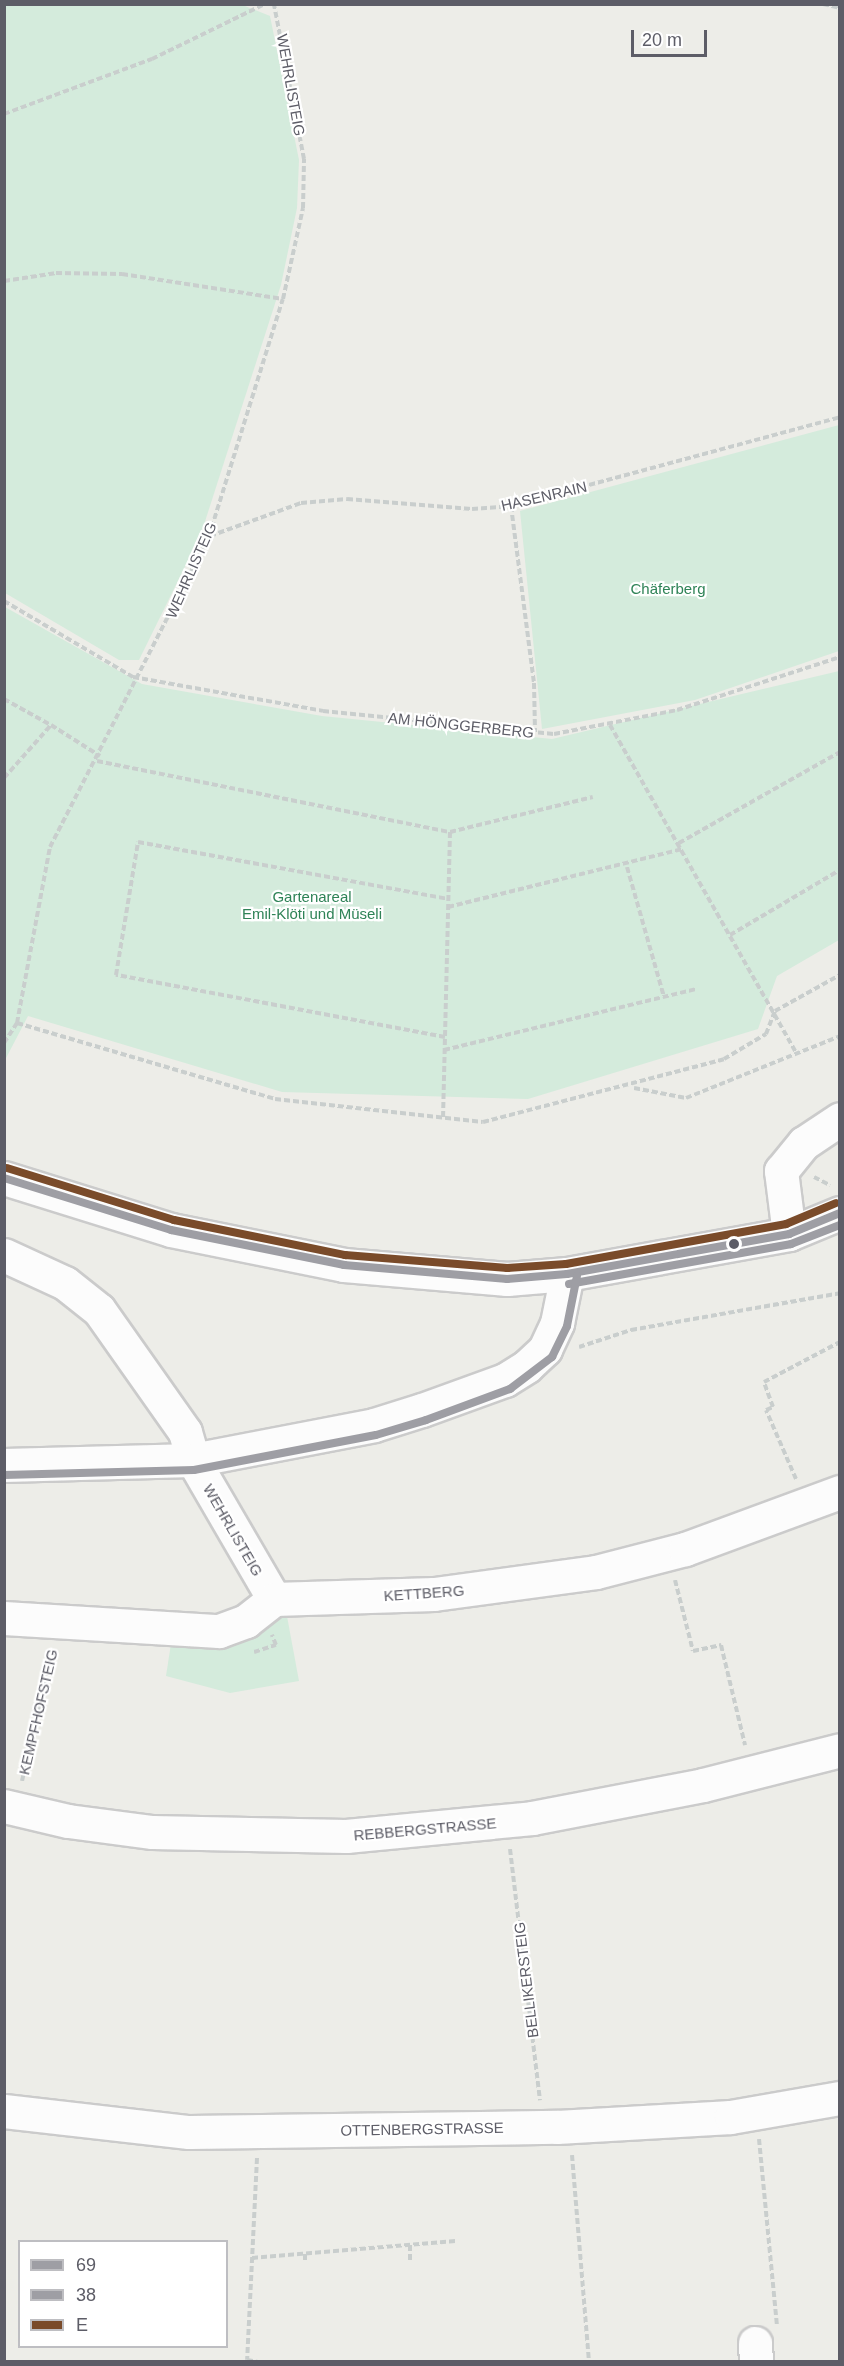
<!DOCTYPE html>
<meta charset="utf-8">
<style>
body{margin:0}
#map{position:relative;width:844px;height:2366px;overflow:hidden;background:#edede8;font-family:Helvetica,sans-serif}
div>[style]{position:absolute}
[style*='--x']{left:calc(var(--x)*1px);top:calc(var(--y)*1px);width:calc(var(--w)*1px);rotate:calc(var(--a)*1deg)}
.green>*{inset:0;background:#d4ebdc}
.path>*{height:4px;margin-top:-2px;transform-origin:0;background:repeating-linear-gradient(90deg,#c9cecd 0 6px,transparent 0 9px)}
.roads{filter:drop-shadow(2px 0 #cbcbcb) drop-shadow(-2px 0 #cbcbcb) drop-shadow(0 2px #cbcbcb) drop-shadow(0 -2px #cbcbcb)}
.minor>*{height:33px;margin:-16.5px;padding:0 16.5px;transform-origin:16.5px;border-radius:16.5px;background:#fcfcfc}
.bus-1>*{height:8px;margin:-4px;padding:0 4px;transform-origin:4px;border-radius:4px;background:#9e9ea4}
.bus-2>*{height:8px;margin:-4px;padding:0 4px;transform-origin:4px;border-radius:4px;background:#9e9ea4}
.bus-3>*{height:8px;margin:-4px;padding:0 4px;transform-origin:4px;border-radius:4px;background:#7a4b2a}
.dots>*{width:16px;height:16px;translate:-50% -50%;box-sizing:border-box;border:3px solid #fff;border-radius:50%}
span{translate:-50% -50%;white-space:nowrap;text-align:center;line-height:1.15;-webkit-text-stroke:4.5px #fff;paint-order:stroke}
.street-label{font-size:15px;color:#5d5d67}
.park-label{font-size:15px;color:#2f8357}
.frame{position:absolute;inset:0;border:6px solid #5d5d67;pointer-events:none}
.legend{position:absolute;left:18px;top:2240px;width:210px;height:108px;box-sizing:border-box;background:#fff;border:2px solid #bebec2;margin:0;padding:8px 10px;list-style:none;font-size:18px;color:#5d5d67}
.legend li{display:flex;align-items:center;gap:12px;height:30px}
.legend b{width:30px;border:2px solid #bebec2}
.scale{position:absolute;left:631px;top:30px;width:76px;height:27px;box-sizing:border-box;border:3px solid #5d5d67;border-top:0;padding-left:8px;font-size:18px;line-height:21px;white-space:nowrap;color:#5d5d67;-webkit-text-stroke:4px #fff;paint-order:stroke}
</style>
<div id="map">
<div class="green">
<i style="clip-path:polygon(240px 4px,270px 16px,299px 160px,297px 208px,281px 285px,201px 534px,139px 660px,119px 660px,5px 593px,5px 5px)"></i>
<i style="clip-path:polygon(839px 425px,839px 651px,695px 700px,542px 729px,520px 511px)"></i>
<i style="clip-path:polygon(5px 607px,142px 684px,322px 716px,552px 739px,839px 671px,839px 940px,777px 976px,758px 1029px,528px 1099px,282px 1092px,28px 1016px,5px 1060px)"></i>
<i style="clip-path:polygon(286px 1611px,299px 1681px,230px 1693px,166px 1676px,172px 1637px)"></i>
</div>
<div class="path">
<i style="--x:823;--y:4;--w:17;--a:13"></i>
<i style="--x:4;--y:114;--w:158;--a:-20.4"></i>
<i style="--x:152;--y:59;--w:126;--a:-26"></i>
<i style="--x:4;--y:281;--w:53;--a:-8.7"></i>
<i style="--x:56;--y:273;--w:66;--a:0.9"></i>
<i style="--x:122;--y:274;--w:163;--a:8.8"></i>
<i style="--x:511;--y:506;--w:178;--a:82.6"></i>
<i style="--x:534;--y:683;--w:49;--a:88.8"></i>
<i style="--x:210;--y:536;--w:97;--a:-19.9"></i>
<i style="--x:301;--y:503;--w:46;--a:-5"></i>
<i style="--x:347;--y:499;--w:125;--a:4.6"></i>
<i style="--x:472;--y:509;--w:39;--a:-4"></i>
<i style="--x:511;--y:506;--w:341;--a:-15.1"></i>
<i style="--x:4;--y:601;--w:150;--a:30.5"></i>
<i style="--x:133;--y:677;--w:193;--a:10.1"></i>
<i style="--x:323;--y:711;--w:232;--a:5.7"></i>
<i style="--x:554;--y:734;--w:125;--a:-11"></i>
<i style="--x:677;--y:710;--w:171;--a:-18"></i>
<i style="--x:4;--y:699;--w:54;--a:29"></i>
<i style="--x:610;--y:725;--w:378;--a:60.4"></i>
<i style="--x:97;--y:761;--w:360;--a:11.4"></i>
<i style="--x:450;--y:832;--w:287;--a:91.4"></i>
<i style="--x:4;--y:778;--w:71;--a:-48.4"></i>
<i style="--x:51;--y:725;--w:58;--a:32.3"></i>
<i style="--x:450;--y:832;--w:147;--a:-13.8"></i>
<i style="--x:679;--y:843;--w:185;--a:-29.5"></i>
<i style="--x:627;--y:867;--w:135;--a:74.1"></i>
<i style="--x:448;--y:907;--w:242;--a:-13.9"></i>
<i style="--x:730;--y:935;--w:128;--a:-30.6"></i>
<i style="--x:775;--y:1011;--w:74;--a:-29"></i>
<i style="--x:17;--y:1023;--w:269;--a:16.4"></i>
<i style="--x:275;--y:1099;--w:209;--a:6.3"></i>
<i style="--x:483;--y:1122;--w:249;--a:-14.6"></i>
<i style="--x:724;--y:1059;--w:49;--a:-30.8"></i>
<i style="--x:766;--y:1034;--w:25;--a:-69"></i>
<i style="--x:445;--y:1037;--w:335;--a:-169.3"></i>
<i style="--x:116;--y:975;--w:135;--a:-80.6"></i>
<i style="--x:138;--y:842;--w:315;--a:10.4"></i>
<i style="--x:4;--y:1043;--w:24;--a:-57"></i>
<i style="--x:17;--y:1023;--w:179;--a:-79.4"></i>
<i style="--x:50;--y:847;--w:349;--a:-62.9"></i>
<i style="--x:209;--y:536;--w:248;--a:-72.7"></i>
<i style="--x:283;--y:299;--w:93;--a:-77.6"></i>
<i style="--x:303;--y:208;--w:49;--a:-88.8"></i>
<i style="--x:304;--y:159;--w:158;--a:-101"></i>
<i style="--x:444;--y:1050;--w:259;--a:-13.6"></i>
<i style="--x:634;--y:1088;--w:53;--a:10.9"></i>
<i style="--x:686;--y:1098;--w:166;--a:-21.9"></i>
<i style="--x:814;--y:1177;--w:18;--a:27"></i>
<i style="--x:579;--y:1347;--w:55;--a:-18.1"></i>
<i style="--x:631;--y:1330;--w:212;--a:-10"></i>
<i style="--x:796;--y:1479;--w:75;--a:-113.5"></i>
<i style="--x:766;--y:1410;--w:8;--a:-23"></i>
<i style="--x:773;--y:1407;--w:27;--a:-110"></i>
<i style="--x:764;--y:1382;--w:86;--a:-27.8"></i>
<i style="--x:675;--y:1580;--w:73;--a:75.8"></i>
<i style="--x:693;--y:1651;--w:29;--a:-12"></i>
<i style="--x:721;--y:1645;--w:103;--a:76.5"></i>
<i style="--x:254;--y:1652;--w:23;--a:-18"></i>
<i style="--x:276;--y:1645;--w:11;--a:-112"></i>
<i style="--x:22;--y:1781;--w:134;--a:-77.1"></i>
<i style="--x:510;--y:1849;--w:253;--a:83.2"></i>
<i style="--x:759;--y:2139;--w:188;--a:84.5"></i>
<i style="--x:572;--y:2155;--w:208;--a:85.3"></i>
<i style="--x:257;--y:2158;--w:202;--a:92.8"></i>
<i style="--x:247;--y:2360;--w:11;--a:10"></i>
<i style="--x:410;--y:2245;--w:15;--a:90"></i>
<i style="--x:305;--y:2254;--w:8;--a:90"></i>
<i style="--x:252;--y:2258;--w:204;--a:-4.8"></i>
</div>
<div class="roads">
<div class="minor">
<i style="--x:4;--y:1178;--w:175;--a:17.3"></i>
<i style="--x:171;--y:1230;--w:177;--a:11.4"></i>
<i style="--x:344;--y:1265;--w:164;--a:4.9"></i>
<i style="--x:507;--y:1279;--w:60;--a:-4.8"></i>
<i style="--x:567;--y:1274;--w:226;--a:-10.2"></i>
<i style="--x:789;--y:1234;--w:55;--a:-22.4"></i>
<i style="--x:789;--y:1234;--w:64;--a:-97.2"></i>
<i style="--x:781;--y:1171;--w:36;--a:-51"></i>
<i style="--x:804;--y:1143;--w:43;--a:-33.7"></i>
<i style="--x:4;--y:1255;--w:67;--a:24.7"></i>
<i style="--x:65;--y:1283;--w:43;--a:38.5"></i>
<i style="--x:99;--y:1310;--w:149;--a:54.8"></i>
<i style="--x:185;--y:1432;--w:29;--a:74"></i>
<i style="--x:193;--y:1460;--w:161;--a:59.8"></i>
<i style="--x:4;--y:1465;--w:189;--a:-1.5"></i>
<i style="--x:193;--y:1460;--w:184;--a:-10.9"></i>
<i style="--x:374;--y:1425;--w:50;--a:-17.4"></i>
<i style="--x:422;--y:1410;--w:88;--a:-19.9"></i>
<i style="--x:505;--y:1380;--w:26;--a:-32"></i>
<i style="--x:527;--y:1366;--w:25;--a:-43"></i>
<i style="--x:545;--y:1349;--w:29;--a:-65"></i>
<i style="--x:557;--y:1323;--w:50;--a:-78.5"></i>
<i style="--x:4;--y:1618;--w:215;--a:3.5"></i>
<i style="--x:219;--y:1631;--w:29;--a:-20"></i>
<i style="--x:246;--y:1621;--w:36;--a:-38"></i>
<i style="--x:274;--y:1599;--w:160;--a:-1.8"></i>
<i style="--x:434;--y:1594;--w:163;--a:-7.7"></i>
<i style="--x:596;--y:1572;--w:92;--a:-14.5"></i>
<i style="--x:685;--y:1549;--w:165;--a:-20.2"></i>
<i style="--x:4;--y:1806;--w:66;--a:13.2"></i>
<i style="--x:68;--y:1821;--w:85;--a:7.5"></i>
<i style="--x:152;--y:1832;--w:194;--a:1.2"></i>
<i style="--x:346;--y:1836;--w:187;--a:-5.5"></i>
<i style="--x:532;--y:1818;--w:174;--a:-10.9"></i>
<i style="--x:703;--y:1785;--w:141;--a:-14.3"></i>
<i style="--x:4;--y:2111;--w:186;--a:6.5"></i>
<i style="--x:189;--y:2132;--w:368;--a:-0.8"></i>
<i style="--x:557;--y:2127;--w:174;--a:-3.3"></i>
<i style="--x:731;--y:2117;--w:111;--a:-9.9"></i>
<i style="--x:755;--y:2343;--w:19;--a:87"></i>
</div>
</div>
<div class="bus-1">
<i style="--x:4;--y:1178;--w:175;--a:17.3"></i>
<i style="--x:171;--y:1230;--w:177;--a:11.4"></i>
<i style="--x:344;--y:1265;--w:164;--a:4.9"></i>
<i style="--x:507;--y:1279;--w:60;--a:-4.8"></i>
<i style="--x:567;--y:1274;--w:226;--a:-10.2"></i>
<i style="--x:789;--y:1234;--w:55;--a:-22.4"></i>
</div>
<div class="bus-2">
<i style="--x:569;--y:1284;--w:226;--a:-10.2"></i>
<i style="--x:791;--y:1244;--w:53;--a:-21.2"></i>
<i style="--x:4;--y:1475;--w:190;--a:-1.5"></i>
<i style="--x:194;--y:1470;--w:185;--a:-10.9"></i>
<i style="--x:376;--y:1435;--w:52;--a:-16.7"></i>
<i style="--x:426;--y:1420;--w:90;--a:-20.3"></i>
<i style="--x:510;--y:1389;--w:53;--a:-37.3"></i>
<i style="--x:552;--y:1357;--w:34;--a:-64"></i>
<i style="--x:567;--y:1326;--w:51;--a:-78.7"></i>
</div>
<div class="bus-3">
<i style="--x:7;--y:1168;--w:175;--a:17.3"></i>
<i style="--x:174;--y:1220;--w:175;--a:11.6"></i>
<i style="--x:345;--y:1255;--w:163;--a:4.6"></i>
<i style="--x:507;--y:1268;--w:59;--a:-3.9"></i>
<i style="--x:566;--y:1264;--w:224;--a:-10.3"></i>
<i style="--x:786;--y:1224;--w:54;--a:-22.8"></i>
</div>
<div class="dots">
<i style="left:734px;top:1244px;background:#5d5d67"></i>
</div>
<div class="street-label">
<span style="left:291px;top:85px;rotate:80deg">WEHRLISTEIG</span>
<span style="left:544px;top:496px;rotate:-13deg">HASENRAIN</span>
<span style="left:191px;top:570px;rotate:-66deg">WEHRLISTEIG</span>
<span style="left:461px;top:725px;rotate:6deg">AM HÖNGGERBERG</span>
<span style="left:233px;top:1530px;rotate:60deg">WEHRLISTEIG</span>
<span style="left:424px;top:1593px;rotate:-4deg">KETTBERG</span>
<span style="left:38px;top:1712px;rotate:-77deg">KEMPFHOFSTEIG</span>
<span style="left:425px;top:1829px;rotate:-5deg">REBBERGSTRASSE</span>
<span style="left:526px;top:1980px;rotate:-97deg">BELLIKERSTEIG</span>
<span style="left:422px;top:2129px;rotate:-1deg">OTTENBERGSTRASSE</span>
</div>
<div class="park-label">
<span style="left:668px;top:589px">Chäferberg</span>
<span style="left:312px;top:905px">Gartenareal<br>Emil-Klöti und Müseli</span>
</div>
<div class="frame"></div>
<ul class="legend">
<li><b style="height:8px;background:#9e9ea4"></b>69</li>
<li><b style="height:8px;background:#9e9ea4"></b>38</li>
<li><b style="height:8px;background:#7a4b2a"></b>E</li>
</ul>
<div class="scale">20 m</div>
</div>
